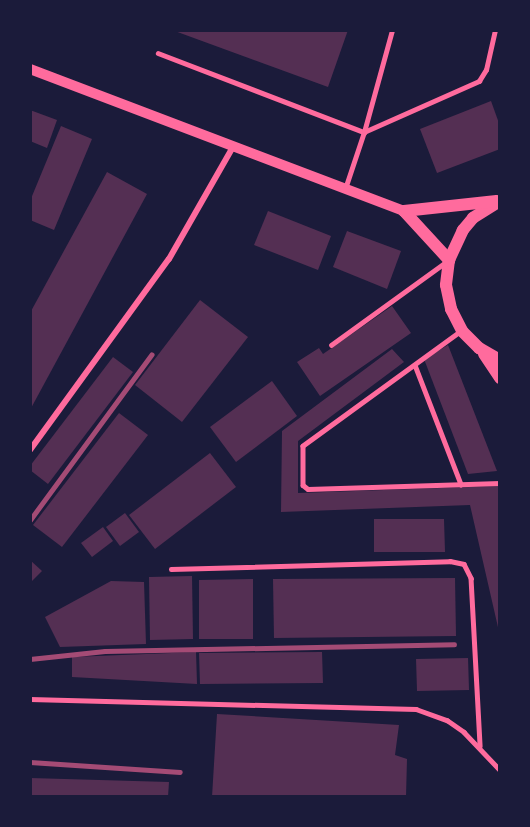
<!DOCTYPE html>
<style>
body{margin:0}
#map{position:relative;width:530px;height:827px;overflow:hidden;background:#1b1b3a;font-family:"Fira Sans",sans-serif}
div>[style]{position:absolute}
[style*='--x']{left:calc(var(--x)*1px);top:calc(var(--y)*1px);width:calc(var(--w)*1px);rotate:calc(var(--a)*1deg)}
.building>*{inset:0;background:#542f53}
.service>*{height:4.5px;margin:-2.25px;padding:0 2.25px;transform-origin:2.25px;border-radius:2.25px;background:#ff6b9d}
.minor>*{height:6px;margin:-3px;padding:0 3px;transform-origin:3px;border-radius:3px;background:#ff6b9d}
.tertiary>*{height:10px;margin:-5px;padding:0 5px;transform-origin:5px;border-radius:5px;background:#ff6b9d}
.secondary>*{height:12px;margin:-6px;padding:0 6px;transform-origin:6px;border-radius:6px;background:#ff6b9d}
.rail>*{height:4.5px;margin:-2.25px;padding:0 2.25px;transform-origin:2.25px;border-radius:2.25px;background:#a44b75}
span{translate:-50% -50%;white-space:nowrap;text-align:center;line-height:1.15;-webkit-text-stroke:4.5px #1b1b3a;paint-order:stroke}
.frame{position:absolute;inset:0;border:32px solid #1b1b3a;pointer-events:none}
</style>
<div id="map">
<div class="building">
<i style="clip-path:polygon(172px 30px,348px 30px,328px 87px)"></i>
<i style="clip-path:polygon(491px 101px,500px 126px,500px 149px,437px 173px,420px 129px)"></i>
<i style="clip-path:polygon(30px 110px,57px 120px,47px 148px,30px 141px)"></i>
<i style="clip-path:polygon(61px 126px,92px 139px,54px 230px,30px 220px,30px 201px)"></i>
<i style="clip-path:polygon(107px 172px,147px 194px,30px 410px,30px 313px)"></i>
<i style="clip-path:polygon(268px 211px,331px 236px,318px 270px,254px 245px)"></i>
<i style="clip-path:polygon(347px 231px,401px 251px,387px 289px,333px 267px)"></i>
<i style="clip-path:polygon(200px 300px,248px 337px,182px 422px,135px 385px)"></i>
<i style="clip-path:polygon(392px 306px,411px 333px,320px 396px,297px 362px,319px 348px,323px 354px)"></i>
<i style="clip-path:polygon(448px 345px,497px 471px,468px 474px,424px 359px)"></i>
<i style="clip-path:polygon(392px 349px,404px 362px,298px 441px,298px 493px,499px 486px,500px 636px,470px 505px,281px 512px,282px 431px)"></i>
<i style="clip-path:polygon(113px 357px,133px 372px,48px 484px,30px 470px,30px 466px)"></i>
<i style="clip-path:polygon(272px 381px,297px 416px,236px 462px,210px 427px)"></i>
<i style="clip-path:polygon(119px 413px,148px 435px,62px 547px,33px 525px)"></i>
<i style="clip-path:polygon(210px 453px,236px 487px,155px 549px,129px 515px)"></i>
<i style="clip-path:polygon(125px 513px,139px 532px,120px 546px,106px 527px)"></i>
<i style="clip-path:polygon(374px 519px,444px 519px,445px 552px,374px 552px)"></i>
<i style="clip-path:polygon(103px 527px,113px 541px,92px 557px,81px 543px)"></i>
<i style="clip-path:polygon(30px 560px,42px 571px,30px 583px)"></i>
<i style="clip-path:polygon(192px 576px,193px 639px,150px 640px,149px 577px)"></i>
<i style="clip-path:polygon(455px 578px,456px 636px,274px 638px,273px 579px)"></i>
<i style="clip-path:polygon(253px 579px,253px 639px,199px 639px,199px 580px)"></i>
<i style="clip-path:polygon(111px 581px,144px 582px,146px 644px,60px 647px,45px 617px)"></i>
<i style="clip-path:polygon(196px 652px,197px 684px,72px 677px,72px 657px)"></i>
<i style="clip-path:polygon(322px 652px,323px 683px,200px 684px,199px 653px)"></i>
<i style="clip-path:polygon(468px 658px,469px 690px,417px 691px,416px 659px)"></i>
<i style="clip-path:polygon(217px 714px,399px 725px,395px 755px,407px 759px,406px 797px,212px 797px)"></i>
<i style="clip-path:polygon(30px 778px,169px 782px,168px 797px,30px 797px)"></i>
</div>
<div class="service">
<i style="--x:158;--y:53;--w:221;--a:21"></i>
<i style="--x:364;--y:132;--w:106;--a:-74.6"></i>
<i style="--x:345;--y:189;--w:60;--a:-71.6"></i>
<i style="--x:364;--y:132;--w:126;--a:-23.9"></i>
<i style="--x:479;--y:81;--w:13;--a:-58"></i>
<i style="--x:486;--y:70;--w:41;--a:-77.3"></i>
<i style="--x:460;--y:332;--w:194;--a:144"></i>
<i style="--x:303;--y:446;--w:39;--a:90"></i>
<i style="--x:303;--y:485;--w:6;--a:39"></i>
<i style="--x:308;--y:489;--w:192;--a:-1.8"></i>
<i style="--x:331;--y:345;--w:142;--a:-35.8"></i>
<i style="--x:415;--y:365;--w:128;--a:68.9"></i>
<i style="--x:171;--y:569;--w:279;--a:-1.6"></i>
<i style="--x:450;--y:561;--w:14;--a:12"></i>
<i style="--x:464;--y:564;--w:16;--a:63"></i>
<i style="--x:471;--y:578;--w:168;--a:86.9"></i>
<i style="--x:30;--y:699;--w:386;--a:1.5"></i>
<i style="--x:416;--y:709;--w:33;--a:20"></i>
<i style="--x:447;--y:720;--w:21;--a:35"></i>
<i style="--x:464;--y:732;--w:52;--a:46.5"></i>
</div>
<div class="minor">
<i style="--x:30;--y:450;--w:236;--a:-54"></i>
<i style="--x:169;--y:259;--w:129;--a:-60.3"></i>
</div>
<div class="tertiary">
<i style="--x:30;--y:69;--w:400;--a:20.8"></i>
</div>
<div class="secondary">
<i style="--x:500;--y:201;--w:32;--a:148"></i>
<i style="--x:473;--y:218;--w:16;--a:130"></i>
<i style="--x:463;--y:230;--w:33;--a:115"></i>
<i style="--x:449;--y:260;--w:25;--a:97"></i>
<i style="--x:446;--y:285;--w:25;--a:78"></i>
<i style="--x:451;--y:309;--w:25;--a:63"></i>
<i style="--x:462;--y:331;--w:24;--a:45"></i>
<i style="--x:479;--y:348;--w:24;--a:30"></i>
<i style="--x:404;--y:211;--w:93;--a:-6.2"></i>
<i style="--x:404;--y:211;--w:67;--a:47.4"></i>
<i style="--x:484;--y:354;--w:29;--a:56"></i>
</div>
<div class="rail">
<i style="--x:30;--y:520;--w:205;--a:-53.7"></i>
<i style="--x:30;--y:659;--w:75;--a:-6.1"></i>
<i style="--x:105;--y:651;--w:349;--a:-1.1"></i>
<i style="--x:30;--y:762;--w:150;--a:3.8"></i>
</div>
<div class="frame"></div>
</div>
